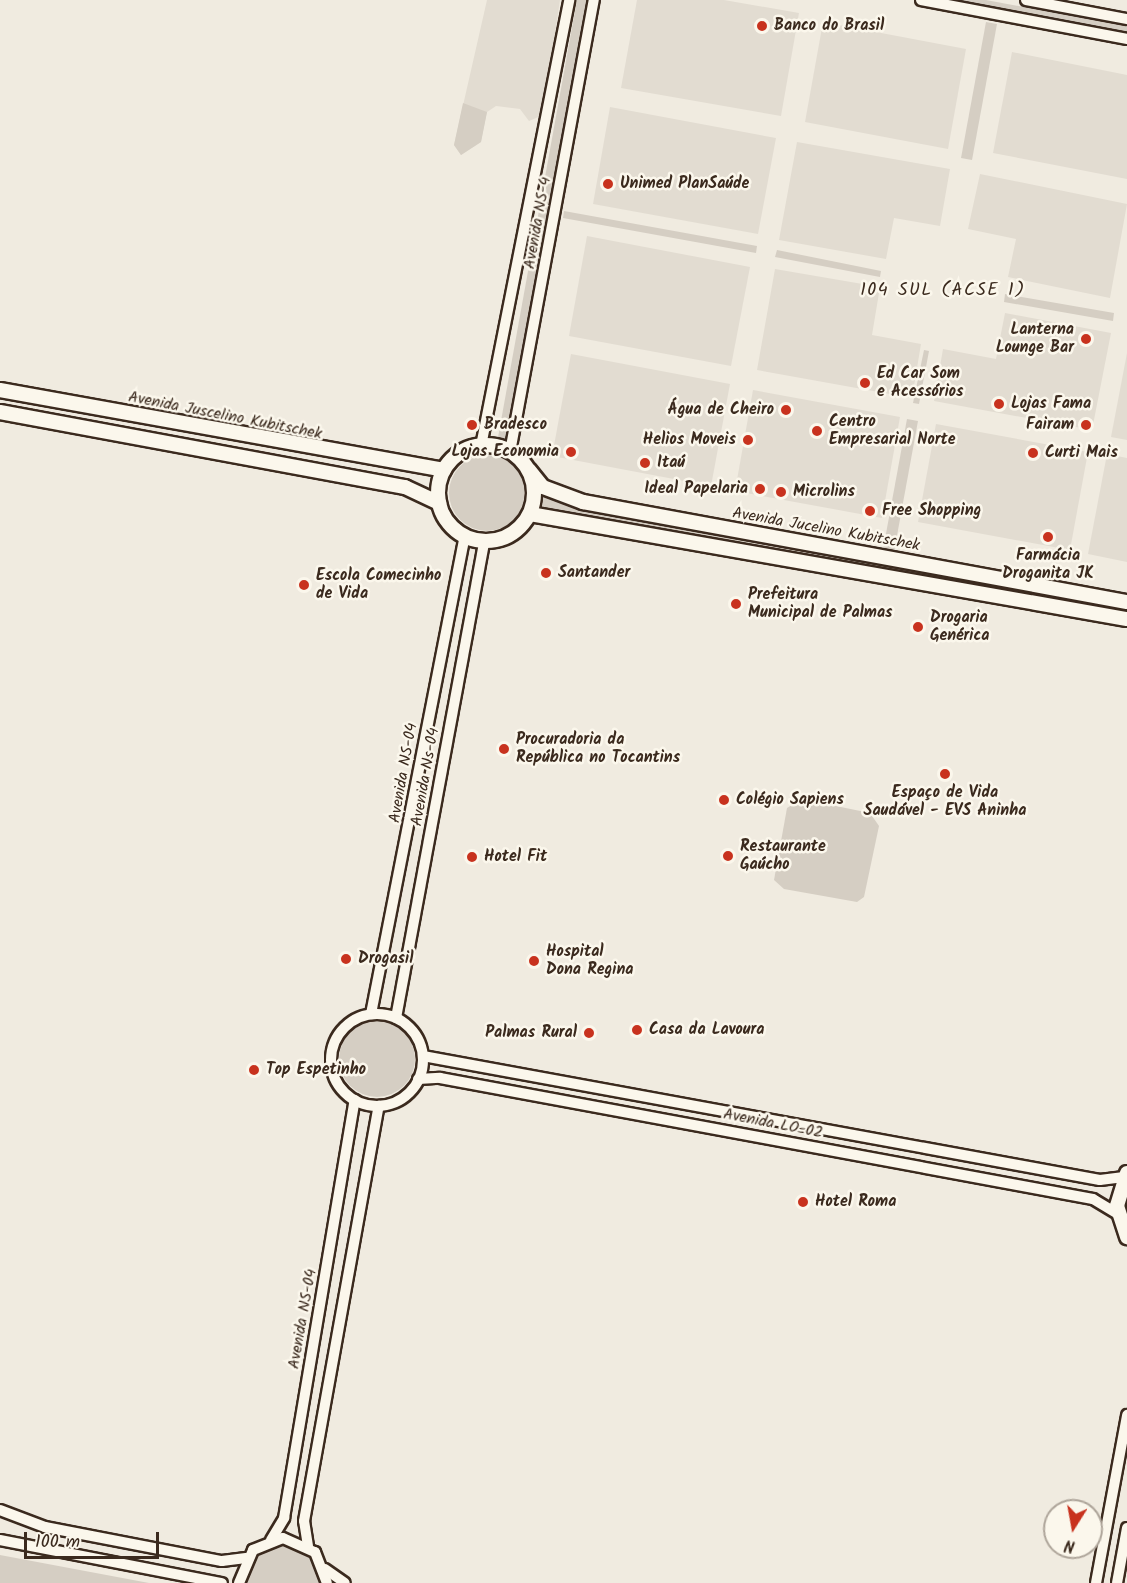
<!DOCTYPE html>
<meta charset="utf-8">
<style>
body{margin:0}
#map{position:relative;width:1127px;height:1583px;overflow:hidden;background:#f0ebe0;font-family:Kalam,sans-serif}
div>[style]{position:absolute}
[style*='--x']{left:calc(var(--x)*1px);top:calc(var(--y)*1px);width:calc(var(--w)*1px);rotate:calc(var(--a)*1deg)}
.built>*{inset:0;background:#e2dcd1}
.green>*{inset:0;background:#d5cec3}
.round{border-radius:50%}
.roads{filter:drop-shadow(2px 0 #3b2a1e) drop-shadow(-2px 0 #3b2a1e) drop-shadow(0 2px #3b2a1e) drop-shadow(0 -2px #3b2a1e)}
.tertiary>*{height:10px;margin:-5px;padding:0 5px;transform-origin:5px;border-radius:5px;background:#fbf7ec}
.tertiary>.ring{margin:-5px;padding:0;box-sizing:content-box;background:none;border:10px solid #fbf7ec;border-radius:50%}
.primary>*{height:14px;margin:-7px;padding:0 7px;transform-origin:7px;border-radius:7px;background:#fbf7ec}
.primary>.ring{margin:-7px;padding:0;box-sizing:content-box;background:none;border:14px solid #fbf7ec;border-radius:50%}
.dots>*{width:16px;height:16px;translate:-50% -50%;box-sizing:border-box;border:3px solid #fbf7ec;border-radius:50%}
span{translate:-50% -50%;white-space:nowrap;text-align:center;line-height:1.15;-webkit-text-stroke:5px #fbf7ec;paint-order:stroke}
.poi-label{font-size:16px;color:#3b2a1e;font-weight:700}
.left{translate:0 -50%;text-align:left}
.right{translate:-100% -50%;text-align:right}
.street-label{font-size:16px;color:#3b2a1e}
.neighbourhood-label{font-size:18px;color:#3b2a1e;letter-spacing:1.5px}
.north{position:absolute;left:1043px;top:1499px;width:60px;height:60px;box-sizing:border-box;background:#fbf7ec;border:2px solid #aea59a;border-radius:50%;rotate:191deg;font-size:16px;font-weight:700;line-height:24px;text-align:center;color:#3b2a1e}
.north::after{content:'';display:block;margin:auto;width:21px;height:27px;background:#c8321e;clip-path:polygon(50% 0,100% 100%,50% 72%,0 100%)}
.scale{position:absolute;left:24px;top:1532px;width:135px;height:27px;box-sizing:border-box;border:3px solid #3b2a1e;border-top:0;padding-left:8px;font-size:18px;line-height:21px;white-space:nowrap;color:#3b2a1e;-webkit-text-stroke:4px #fbf7ec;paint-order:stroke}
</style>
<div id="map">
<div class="built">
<i style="clip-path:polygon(487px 0,560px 0,543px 115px,529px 121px,520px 109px,496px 106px,487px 112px,481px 142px,461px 155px,454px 145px)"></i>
<i style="clip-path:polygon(637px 0,724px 0,799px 13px,781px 116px,621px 88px)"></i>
<i style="clip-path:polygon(823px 22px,966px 49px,948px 149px,805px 122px)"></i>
<i style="clip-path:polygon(1012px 52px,1127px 75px,1127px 179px,993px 153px)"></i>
<i style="clip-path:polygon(610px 107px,776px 138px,758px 234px,593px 204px)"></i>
<i style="clip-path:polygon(797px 142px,950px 169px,940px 226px,894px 218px,886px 259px,779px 240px)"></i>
<i style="clip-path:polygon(980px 174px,1127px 204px,1110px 298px,1008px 277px,1016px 239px,968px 229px)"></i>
<i style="clip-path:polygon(587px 236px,750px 267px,731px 366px,569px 336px)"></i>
<i style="clip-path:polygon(775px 269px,880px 287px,872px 335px,921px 344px,912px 398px,757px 370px)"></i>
<i style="clip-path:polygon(1005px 313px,1111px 333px,1092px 430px,934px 401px,943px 349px,996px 359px)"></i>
<i style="clip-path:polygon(1127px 353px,1127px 440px,1111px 437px)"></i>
<i style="clip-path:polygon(571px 354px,730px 384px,711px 486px,552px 456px)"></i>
<i style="clip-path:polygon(753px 390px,900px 417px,882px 518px,735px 491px)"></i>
<i style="clip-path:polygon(936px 424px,1088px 452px,1070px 550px,918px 522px)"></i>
<i style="clip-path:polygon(1107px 454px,1127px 458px,1127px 562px,1088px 554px)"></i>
</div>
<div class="green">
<i style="clip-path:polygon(577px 0,589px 0,508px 445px,497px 443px)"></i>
<i style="clip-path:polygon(946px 0,986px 0,1127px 26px,1127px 33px)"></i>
<i style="clip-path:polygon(986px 22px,997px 24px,972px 160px,961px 158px)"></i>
<i style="clip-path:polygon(463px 103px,487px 112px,481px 142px,461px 155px,454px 145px)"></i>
<i style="clip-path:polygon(564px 211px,757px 246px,756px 253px,563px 218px)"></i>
<i style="clip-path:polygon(777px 250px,881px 271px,880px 277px,775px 257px)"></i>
<i style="clip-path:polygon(1005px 294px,1114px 313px,1113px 321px,1004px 302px)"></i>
<i style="clip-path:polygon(924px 350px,929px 351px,919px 404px,913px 403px)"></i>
<i style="clip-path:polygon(907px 419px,918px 421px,894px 552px,883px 550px)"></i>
<i class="round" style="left:449px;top:455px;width:76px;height:76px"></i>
<i style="clip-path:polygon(543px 493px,1127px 606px,1127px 613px,540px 508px)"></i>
<i style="clip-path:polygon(802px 799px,870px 813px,879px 826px,864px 897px,857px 902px,784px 889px,774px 880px,787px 808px)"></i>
<i class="round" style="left:339px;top:1021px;width:76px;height:76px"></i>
<i style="clip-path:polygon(282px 1545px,310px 1556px,320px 1583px,245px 1583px,256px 1556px)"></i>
<i style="clip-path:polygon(0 1555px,149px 1583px,0 1583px)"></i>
</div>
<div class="roads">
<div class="tertiary">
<i style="--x:921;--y:0;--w:210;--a:10.7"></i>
<i style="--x:1026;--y:0;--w:103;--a:10.7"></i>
<i style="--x:481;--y:446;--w:455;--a:-78.8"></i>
<i style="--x:510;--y:452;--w:460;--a:-79.5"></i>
<i style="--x:371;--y:1014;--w:486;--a:-78.9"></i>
<i class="ring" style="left:331px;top:1014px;width:82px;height:82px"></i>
<i style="--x:396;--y:1018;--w:484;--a:-79.5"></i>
<i style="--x:423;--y:1056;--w:688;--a:10.38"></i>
<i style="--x:1100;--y:1180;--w:24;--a:-7"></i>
<i style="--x:418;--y:1079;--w:22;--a:-3"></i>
<i style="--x:440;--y:1078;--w:664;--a:10.5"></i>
<i style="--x:1093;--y:1199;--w:29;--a:31"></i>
<i style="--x:0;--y:1510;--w:48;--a:20.7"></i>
<i style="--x:45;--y:1527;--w:180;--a:10.9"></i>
<i style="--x:222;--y:1561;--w:24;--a:-7"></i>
<i style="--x:0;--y:1540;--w:226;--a:11"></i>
<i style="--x:271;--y:1540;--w:26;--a:-59"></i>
<i style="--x:284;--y:1518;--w:424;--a:-80.4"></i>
<i style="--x:308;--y:1546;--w:25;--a:-99"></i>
<i style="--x:304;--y:1521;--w:422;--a:-79.8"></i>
<i style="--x:325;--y:1569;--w:24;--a:35"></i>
<i style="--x:239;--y:1583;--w:36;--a:-67"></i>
<i style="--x:253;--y:1550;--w:32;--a:-22"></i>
<i style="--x:283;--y:1538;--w:35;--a:24"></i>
<i style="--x:315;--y:1552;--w:33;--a:69"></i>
<i style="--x:1096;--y:1583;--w:171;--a:-79.5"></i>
<i style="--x:1117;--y:1583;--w:56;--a:-79.7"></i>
</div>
<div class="primary">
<i style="--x:0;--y:390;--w:451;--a:10.2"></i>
<i style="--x:0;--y:412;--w:412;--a:10.5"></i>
<i style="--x:405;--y:487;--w:38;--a:25"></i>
<i class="ring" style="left:438px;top:445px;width:82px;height:82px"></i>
<i style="--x:529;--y:470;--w:22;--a:51"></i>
<i style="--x:543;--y:487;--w:43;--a:20.6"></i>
<i style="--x:583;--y:502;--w:553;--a:10.42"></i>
<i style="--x:530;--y:514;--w:606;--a:9.98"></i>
<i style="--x:1127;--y:1173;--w:34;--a:107"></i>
<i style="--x:1117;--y:1206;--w:33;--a:72"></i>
</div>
</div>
<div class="dots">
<i style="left:762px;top:26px;background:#c8321e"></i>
<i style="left:608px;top:184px;background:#c8321e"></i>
<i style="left:1086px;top:339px;background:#c8321e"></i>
<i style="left:865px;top:383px;background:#c8321e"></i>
<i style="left:999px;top:404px;background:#c8321e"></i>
<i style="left:786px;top:410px;background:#c8321e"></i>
<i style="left:472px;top:425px;background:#c8321e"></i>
<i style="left:1086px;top:425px;background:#c8321e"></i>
<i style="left:817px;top:431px;background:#c8321e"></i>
<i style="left:748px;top:440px;background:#c8321e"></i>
<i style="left:571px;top:452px;background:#c8321e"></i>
<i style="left:1033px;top:453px;background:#c8321e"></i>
<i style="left:645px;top:463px;background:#c8321e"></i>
<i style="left:760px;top:489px;background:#c8321e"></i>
<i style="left:781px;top:492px;background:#c8321e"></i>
<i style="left:870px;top:511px;background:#c8321e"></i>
<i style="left:1048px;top:537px;background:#c8321e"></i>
<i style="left:546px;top:573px;background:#c8321e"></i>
<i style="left:304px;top:585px;background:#c8321e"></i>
<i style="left:736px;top:604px;background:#c8321e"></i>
<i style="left:918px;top:627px;background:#c8321e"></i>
<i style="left:504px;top:749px;background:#c8321e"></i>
<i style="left:945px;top:774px;background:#c8321e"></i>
<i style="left:724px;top:800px;background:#c8321e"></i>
<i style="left:728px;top:856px;background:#c8321e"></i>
<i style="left:472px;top:857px;background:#c8321e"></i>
<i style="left:346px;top:959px;background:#c8321e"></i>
<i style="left:534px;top:961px;background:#c8321e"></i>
<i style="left:637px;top:1030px;background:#c8321e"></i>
<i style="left:589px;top:1033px;background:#c8321e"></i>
<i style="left:254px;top:1070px;background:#c8321e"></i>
<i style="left:803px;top:1202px;background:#c8321e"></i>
</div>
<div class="poi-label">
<span class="left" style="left:774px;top:26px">Banco do Brasil</span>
<span class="left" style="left:620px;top:184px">Unimed PlanSaúde</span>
<span class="right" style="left:1074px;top:339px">Lanterna<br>Lounge Bar</span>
<span class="left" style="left:877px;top:383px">Ed Car Som<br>e Acessórios</span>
<span class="left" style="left:1011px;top:404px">Lojas Fama</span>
<span class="right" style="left:774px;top:410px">Água de Cheiro</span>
<span class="left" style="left:829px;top:431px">Centro<br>Empresarial Norte</span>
<span class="left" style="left:484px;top:425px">Bradesco</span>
<span class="right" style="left:1074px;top:425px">Fairam</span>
<span class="right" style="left:736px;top:440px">Helios Moveis</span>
<span class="right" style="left:559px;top:452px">Lojas Economia</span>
<span class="left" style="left:1045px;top:453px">Curti Mais</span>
<span class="left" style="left:657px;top:463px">Itaú</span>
<span class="right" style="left:748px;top:489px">Ideal Papelaria</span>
<span class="left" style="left:793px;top:492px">Microlins</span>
<span class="left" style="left:882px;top:511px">Free Shopping</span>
<span style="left:1048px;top:565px">Farmácia<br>Droganita JK</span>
<span class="left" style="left:558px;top:573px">Santander</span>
<span class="left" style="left:316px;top:585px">Escola Comecinho<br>de Vida</span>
<span class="left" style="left:748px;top:604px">Prefeitura<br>Municipal de Palmas</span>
<span class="left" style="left:930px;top:627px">Drogaria<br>Genérica</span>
<span class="left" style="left:516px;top:749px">Procuradoria da<br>República no Tocantins</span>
<span style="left:945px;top:802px">Espaço de Vida<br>Saudável - EVS Aninha</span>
<span class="left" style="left:736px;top:800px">Colégio Sapiens</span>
<span class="left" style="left:740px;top:856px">Restaurante<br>Gaúcho</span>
<span class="left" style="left:484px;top:857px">Hotel Fit</span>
<span class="left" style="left:546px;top:961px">Hospital<br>Dona Regina</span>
<span class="left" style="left:358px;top:959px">Drogasil</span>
<span class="left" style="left:649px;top:1030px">Casa da Lavoura</span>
<span class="right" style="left:577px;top:1033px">Palmas Rural</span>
<span class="left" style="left:266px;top:1070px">Top Espetinho</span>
<span class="left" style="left:815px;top:1202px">Hotel Roma</span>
</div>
<div class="street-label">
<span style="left:538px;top:223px;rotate:-80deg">Avenida NS-4</span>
<span style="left:225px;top:416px;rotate:11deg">Avenida Juscelino Kubitschek</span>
<span style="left:826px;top:530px;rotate:10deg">Avenida Jucelino Kubitschek</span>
<span style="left:404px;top:773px;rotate:-80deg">Avenida NS-04</span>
<span style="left:426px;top:777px;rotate:-80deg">Avenida Ns-04</span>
<span style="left:773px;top:1124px;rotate:11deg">Avenida LO-02</span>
<span style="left:303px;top:1319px;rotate:-80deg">Avenida NS-04</span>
</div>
<div class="neighbourhood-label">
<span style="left:943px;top:291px">104 SUL (ACSE 1)</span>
</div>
<div class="north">N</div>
<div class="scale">100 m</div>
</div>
